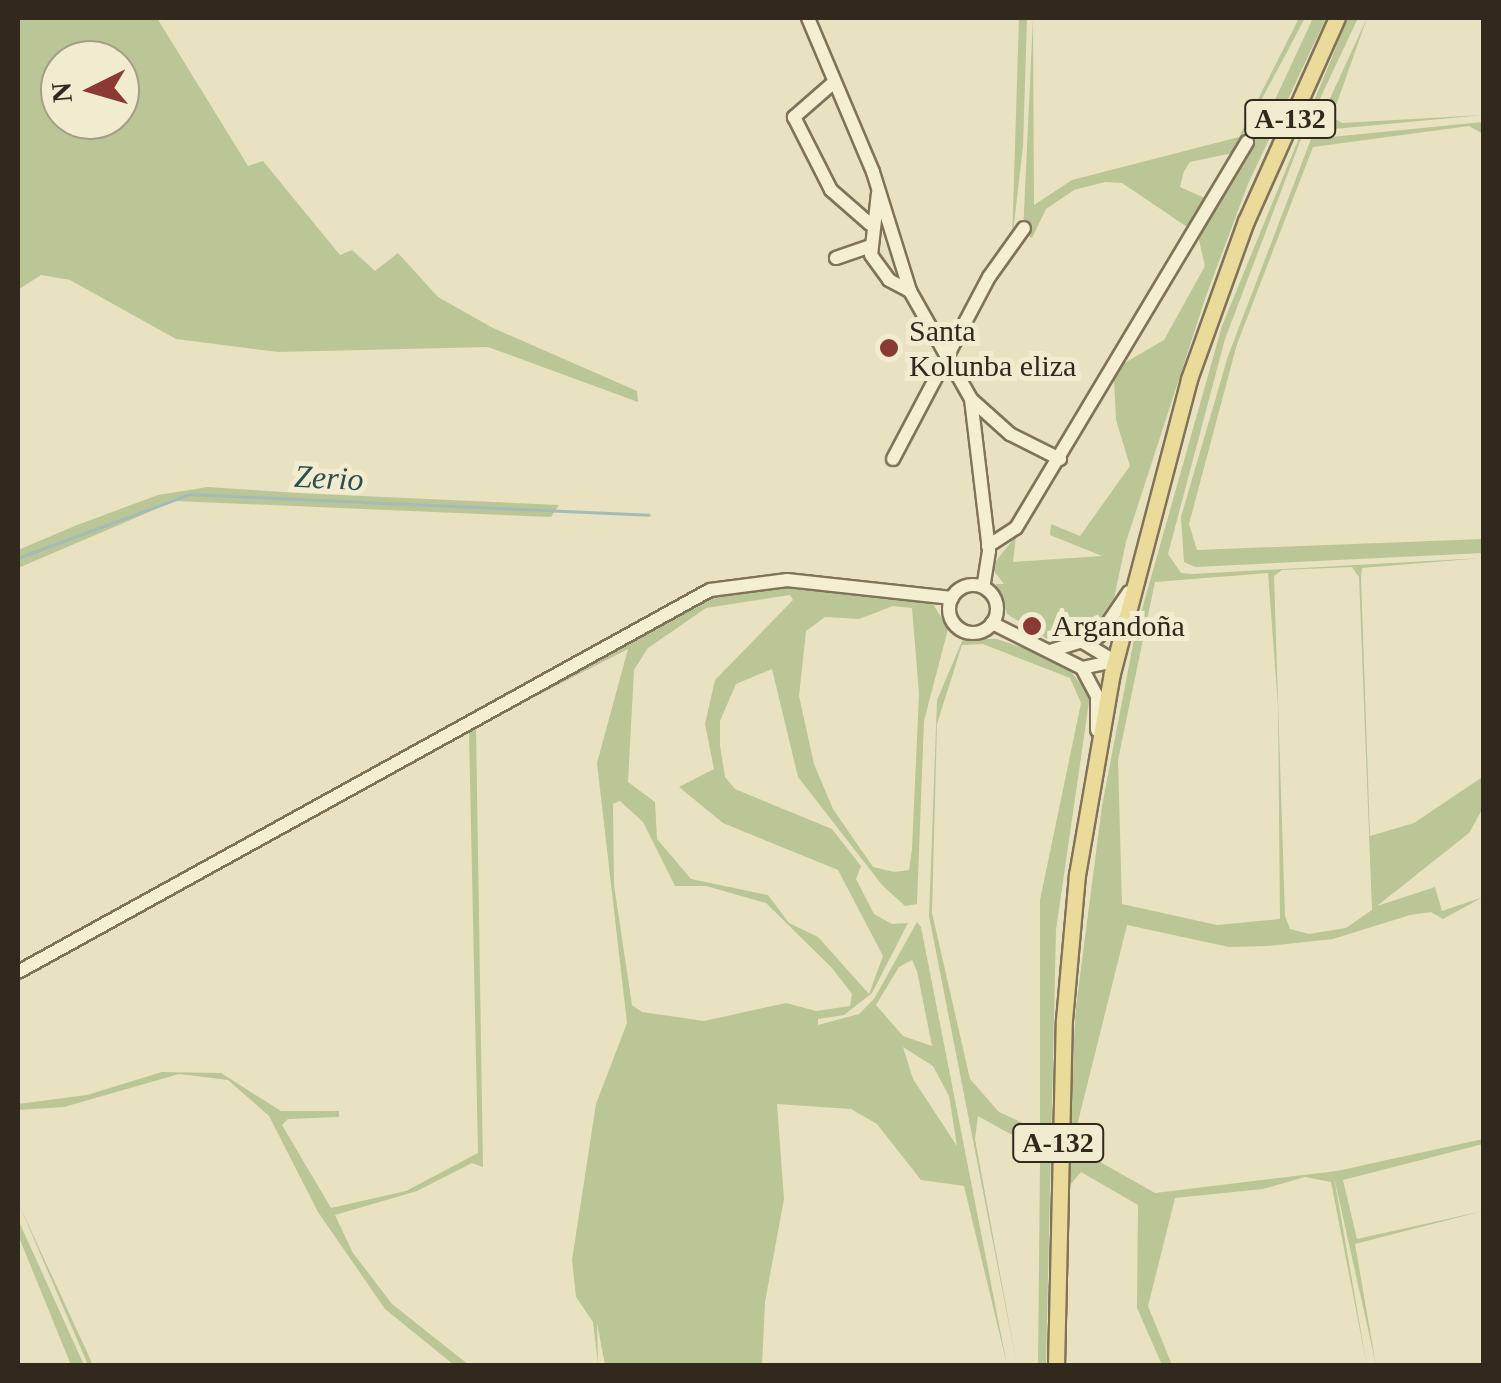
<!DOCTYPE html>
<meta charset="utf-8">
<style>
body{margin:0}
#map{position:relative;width:1501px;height:1383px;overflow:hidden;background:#e9e2c0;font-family:"Times New Roman",serif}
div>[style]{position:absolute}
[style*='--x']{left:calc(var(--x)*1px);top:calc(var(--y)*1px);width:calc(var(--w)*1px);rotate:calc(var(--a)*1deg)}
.green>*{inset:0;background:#bac696}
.stream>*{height:2.5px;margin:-1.25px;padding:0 1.25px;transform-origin:1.25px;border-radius:1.25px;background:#a3bcb7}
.roads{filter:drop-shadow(2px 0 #80735a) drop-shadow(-2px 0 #80735a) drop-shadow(0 2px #80735a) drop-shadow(0 -2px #80735a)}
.minor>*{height:12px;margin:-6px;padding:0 6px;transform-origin:6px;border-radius:6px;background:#f5efd2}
.minor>.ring{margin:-6px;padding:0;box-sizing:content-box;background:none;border:12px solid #f5efd2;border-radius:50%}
.major>*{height:15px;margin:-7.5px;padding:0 7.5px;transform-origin:7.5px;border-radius:7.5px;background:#eadb9a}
.dots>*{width:28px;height:28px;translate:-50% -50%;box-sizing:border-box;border:5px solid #f1eccf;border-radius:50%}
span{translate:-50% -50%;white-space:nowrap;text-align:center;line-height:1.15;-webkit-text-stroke:10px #f1eccf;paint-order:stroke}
.shield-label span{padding:2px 8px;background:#f1eccf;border:2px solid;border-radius:8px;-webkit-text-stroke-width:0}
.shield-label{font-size:28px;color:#31291d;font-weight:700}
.poi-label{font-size:30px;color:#31291d}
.left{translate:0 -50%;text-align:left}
.water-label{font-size:32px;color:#2d4e50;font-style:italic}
.frame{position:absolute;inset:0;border:20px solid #31291d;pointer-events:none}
.north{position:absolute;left:40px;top:40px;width:100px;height:100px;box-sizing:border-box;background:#f1eccf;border:2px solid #a49e88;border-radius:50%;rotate:265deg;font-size:28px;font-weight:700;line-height:40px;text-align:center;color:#31291d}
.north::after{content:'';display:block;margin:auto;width:35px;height:45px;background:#8a3a30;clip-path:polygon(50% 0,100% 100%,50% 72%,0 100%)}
</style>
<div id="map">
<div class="green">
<i style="clip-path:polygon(evenodd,18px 18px,157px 18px,248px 166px,263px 161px,340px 255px,352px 250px,375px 271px,398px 253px,438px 297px,493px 328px,637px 391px,638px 402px,488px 347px,278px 352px,176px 339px,70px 280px,41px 275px,18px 290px,18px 18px,60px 60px,120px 60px,120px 120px,60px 120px,60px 60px)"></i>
<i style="clip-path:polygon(1019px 18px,1027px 18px,1023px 146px,1012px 241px)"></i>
<i style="clip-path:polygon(1033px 18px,1034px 205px,1072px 180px,1239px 137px,1299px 18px,1305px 18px,1233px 153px,1190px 162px,1184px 171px,1180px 187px,1207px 199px,1190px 229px,1122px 183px,1105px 182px,1074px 190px,1046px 209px,1032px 238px,1023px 233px)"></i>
<i style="clip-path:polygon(1313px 18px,1326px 18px,1248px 184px,1206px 296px,1126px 542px,1114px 598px,1087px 637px,1049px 640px,1007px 614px,996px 584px,1004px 584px,994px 571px,996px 561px,1016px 536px,1013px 562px,1102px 556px,1050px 535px,1051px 524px,1080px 536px,1130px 466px,1116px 420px,1114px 380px,1121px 365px,1164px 340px,1205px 266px,1198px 236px,1267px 117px)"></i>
<i style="clip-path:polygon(evenodd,1348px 18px,1358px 18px,1301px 139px,1225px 339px,1168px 554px,1181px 573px,1192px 574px,1483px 558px,1362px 568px,1361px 577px,1370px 836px,1414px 823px,1484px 776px,1483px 808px,1469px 833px,1377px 906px,1435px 887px,1442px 911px,1483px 897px,1443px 919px,1431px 912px,1410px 915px,1333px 939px,1268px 946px,1229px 947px,1127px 925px,1072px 1146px,1155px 1193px,1337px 1171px,1483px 1139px,1483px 1144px,1343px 1180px,1357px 1239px,1483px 1211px,1355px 1244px,1376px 1365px,1334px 1177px,1367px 1366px,1331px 1182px,1305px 1177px,1263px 1189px,1175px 1198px,1148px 1306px,1172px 1365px,1162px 1365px,1137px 1308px,1138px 1205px,1081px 1172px,1070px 1185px,1065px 1366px,1066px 1166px,1076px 1007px,1102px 806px,1135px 634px,1222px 326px,1348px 18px,1352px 567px,1359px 577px,1372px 910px,1346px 928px,1309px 934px,1290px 929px,1285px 916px,1274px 576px,1282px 570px,1352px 567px,1348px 18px,1268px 573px,1278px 706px,1280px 919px,1217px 925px,1122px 904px,1118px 760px,1155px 582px,1268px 573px)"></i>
<i style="clip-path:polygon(1367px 18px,1332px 117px,1342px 123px,1483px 115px,1334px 129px,1321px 118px)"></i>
<i style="clip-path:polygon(1483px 122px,1483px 134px,1469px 126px,1313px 147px,1237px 344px,1189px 524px,1197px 550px,1483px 539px,1483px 553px,1195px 567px,1184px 562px,1181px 517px,1228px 356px,1311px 139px)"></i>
<i style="clip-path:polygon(208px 487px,297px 493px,559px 505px,551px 517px,175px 501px,18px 568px,18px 550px,77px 525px,158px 495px)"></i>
<i style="clip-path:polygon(evenodd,761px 584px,930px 599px,948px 629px,924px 721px,917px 904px,905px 906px,882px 885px,798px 777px,772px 669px,736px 684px,720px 721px,720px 746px,725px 777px,735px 789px,832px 829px,861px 866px,856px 879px,874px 914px,892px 924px,908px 923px,872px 993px,844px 1015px,818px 1019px,818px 1025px,859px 1014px,874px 999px,917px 922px,921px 927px,1007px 1365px,964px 1186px,921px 1180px,877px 1124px,851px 1109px,777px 1104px,784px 1199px,765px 1302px,762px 1365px,605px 1365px,597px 1323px,598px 1365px,593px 1322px,576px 1297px,572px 1260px,596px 1104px,627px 1023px,597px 763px,628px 649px,476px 727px,483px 1167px,472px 1163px,417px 1191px,335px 1215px,353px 1253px,392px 1304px,469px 1365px,454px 1365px,385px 1309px,318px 1212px,269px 1116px,228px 1080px,179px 1074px,64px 1107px,18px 1110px,18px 1104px,87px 1095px,162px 1072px,221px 1073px,281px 1111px,339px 1111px,339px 1117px,288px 1119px,282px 1125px,331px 1208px,406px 1191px,478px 1153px,469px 733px,18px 976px,709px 594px,761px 584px,790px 595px,793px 600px,715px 680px,705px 724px,714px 769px,679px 787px,723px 823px,838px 870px,883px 956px,869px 994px,818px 937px,789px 923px,768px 895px,691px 879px,657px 839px,655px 802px,628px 782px,634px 670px,648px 648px,706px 608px,790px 595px,761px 584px,893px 606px,912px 608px,919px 694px,912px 849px,909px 870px,894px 872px,873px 867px,833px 809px,814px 764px,799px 696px,806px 631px,825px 617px,859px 619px,893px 606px,761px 584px,620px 801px,643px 822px,675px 886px,706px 886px,766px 903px,832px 968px,852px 994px,850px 1006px,816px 1011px,786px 1003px,704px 1021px,642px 1012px,632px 1005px,614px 885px,613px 804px,620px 801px,761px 584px,912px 960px,917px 971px,932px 1046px,903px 1036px,876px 1005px,899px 967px,912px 960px,761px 584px,903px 1047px,933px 1066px,949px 1096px,957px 1146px,913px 1079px,903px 1047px)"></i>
<i style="clip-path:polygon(evenodd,963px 639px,997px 639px,1063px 662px,1090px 695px,1056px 930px,1046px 1365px,1038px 1365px,1040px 1161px,1034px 1147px,978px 1116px,975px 1139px,1017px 1365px,929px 916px,937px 700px,963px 639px,983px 644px,1070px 678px,1081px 703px,1040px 900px,1040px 1131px,999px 1112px,970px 1079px,932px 913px,937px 724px,962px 645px,983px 644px)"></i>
<i style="clip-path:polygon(18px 1202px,34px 1237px,93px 1365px,88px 1365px)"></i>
<i style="clip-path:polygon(18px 1219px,21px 1226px,84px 1365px,71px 1365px,18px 1235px)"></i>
</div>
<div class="stream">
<i style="--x:18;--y:558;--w:184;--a:-20.4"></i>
<i style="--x:190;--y:494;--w:459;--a:2.6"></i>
</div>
<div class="roads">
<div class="minor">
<i style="--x:808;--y:18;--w:167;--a:67.1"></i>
<i style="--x:873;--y:172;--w:125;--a:72.7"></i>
<i style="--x:910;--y:291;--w:124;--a:60.5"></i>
<i style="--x:971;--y:399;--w:153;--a:83.2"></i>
<i style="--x:989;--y:551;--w:36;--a:99"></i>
<i style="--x:833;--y:83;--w:52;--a:138.9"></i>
<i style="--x:794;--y:117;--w:82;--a:63.1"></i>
<i style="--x:831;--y:190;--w:52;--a:41.1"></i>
<i style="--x:878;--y:193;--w:62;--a:96.4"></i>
<i style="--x:871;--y:255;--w:31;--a:54"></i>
<i style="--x:889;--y:280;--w:24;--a:28"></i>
<i style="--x:836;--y:258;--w:36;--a:-19"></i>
<i style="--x:972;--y:400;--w:51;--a:41.8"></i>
<i style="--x:1010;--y:434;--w:56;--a:26.6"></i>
<i style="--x:893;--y:459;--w:206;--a:-62.2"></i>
<i style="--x:989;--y:277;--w:60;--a:-54.5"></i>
<i style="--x:988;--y:546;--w:33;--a:-33"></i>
<i style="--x:1016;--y:528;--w:450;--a:-59.1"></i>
<i class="ring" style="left:949px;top:585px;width:36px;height:36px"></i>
<i style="--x:992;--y:623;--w:101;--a:26.6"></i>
<i style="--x:1082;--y:668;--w:32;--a:62"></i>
<i style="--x:1097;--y:696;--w:34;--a:90"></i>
<i style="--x:1053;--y:650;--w:48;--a:-16.9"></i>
<i style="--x:1099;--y:636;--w:53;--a:-55.7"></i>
<i style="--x:1082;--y:668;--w:33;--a:-12"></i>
<i style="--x:1114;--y:661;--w:35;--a:-149"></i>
<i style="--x:18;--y:972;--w:790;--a:-28.9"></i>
<i style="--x:710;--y:590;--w:78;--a:-7.4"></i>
<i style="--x:787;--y:580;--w:166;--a:6.2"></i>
</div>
<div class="major">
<i style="--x:1056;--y:1366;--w:346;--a:-88.7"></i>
<i style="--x:1064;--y:1020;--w:146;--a:-84.9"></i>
<i style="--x:1077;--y:875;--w:205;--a:-80.2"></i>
<i style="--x:1112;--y:673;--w:304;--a:-75.3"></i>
<i style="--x:1189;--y:379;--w:168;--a:-70.2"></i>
<i style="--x:1246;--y:221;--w:222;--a:-65.9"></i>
</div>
</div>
<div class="dots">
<i style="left:889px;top:348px;background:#8a3a30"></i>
<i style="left:1032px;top:626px;background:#8a3a30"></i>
</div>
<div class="shield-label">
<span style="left:1290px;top:119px">A-132</span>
<span style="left:1058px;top:1143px">A-132</span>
</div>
<div class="poi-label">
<span class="left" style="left:909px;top:348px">Santa<br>Kolunba eliza</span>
<span class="left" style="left:1052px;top:626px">Argandoña</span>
</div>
<div class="water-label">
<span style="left:329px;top:478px;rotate:3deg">Zerio</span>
</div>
<div class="frame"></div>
<div class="north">N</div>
</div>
